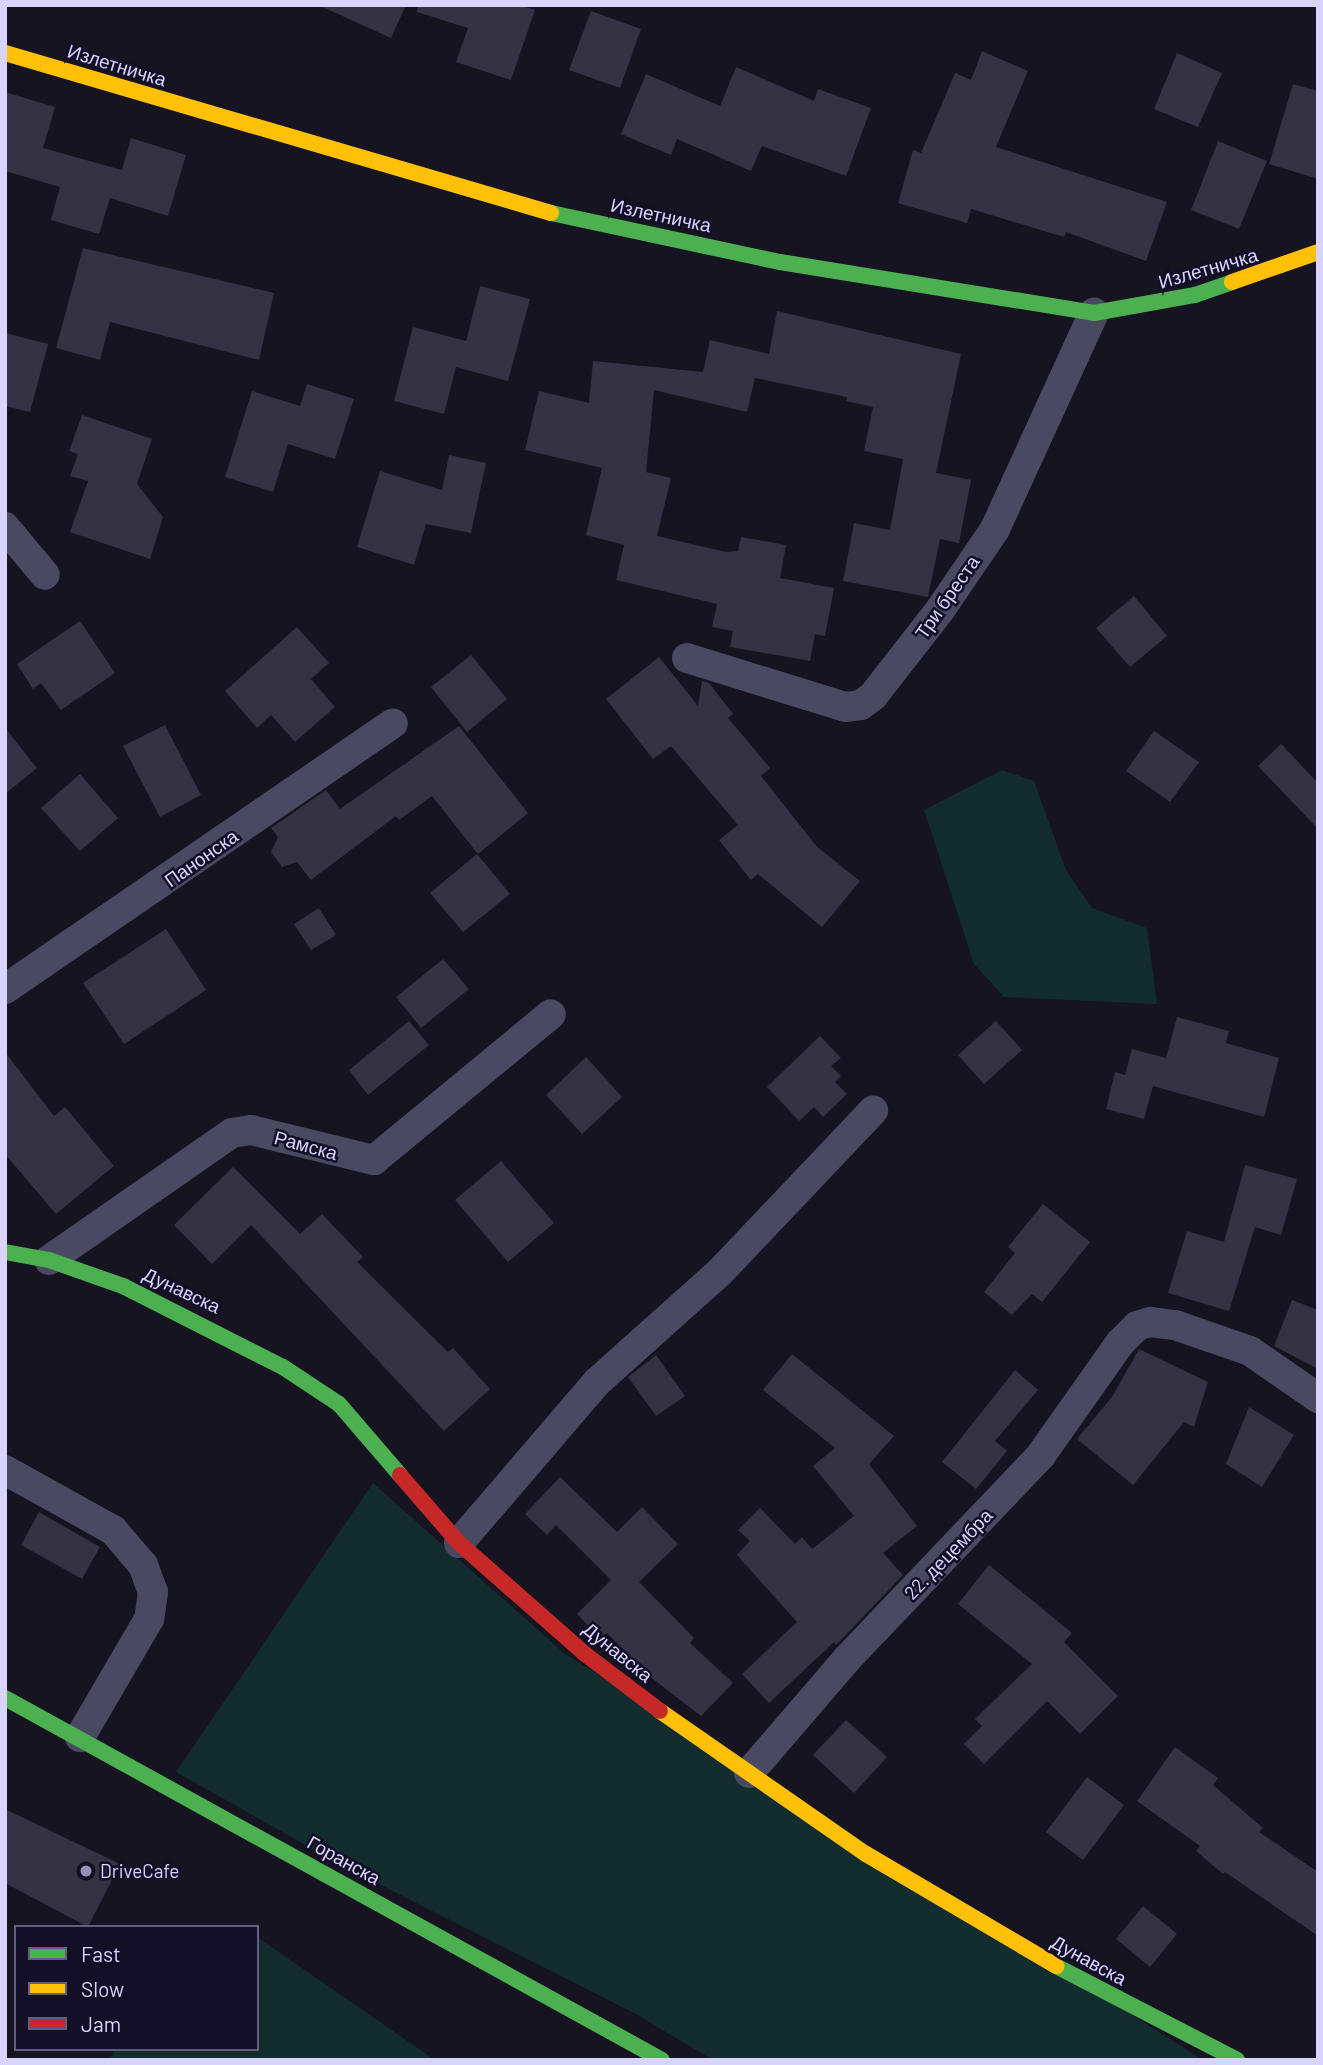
<!DOCTYPE html>
<meta charset="utf-8">
<style>
body{margin:0}
#map{position:relative;width:1323px;height:2065px;overflow:hidden;background:#161421;font-family:Barlow,sans-serif}
div>[style]{position:absolute}
[style*='--x']{left:calc(var(--x)*1px);top:calc(var(--y)*1px);width:calc(var(--w)*1px);rotate:calc(var(--a)*1deg)}
.green>*{inset:0;background:#132c2d}
.building>*{inset:0;background:#343243}
.street>*{height:30px;margin:-15px;padding:0 15px;transform-origin:15px;border-radius:15px;background:#4a4962}
.fast>*{height:16px;margin:-8px;padding:0 8px;transform-origin:8px;border-radius:8px;background:#4caf50}
.slow>*{height:16px;margin:-8px;padding:0 8px;transform-origin:8px;border-radius:8px;background:#ffc107}
.jam>*{height:16px;margin:-8px;padding:0 8px;transform-origin:8px;border-radius:8px;background:#c62828}
.dots>*{width:19px;height:19px;translate:-50% -50%;box-sizing:border-box;border:4px solid #130f26;border-radius:50%}
span{translate:-50% -50%;white-space:nowrap;text-align:center;line-height:1.15;-webkit-text-stroke:5px #130f26;paint-order:stroke}
.street-label{font-size:19px;color:#d9d4ff}
.poi-label{font-size:19px;color:#d9d4ff}
.left{translate:0 -50%;text-align:left}
.frame{position:absolute;inset:0;border:7px solid #d9d4ff;pointer-events:none}
.legend{position:absolute;left:14px;top:1925px;width:245px;height:126px;box-sizing:border-box;background:#130f26;border:2px solid #625e7d;margin:0;padding:9px 12px;list-style:none;font-size:21px;color:#d9d4ff}
.legend li{display:flex;align-items:center;gap:14px;height:35px}
.legend b{width:35px;border:2px solid #625e7d}
</style>
<div id="map">
<div class="green">
<i style="clip-path:polygon(1002px 770px,1034px 781px,1066px 870px,1092px 908px,1147px 928px,1157px 1004px,1004px 997px,974px 964px,924px 810px)"></i>
<i style="clip-path:polygon(373px 1483px,564px 1653px,1203px 2060px,713px 2060px,634px 2013px,341px 1865px,176px 1772px)"></i>
<i style="clip-path:polygon(257px 1937px,435px 2060px,109px 2060px,116px 2049px,257px 2049px)"></i>
</div>
<div class="building">
<i style="clip-path:polygon(318px 5px,406px 5px,391px 38px)"></i>
<i style="clip-path:polygon(418px 5px,519px 5px,535px 10px,511px 80px,456px 62px,468px 28px,417px 12px)"></i>
<i style="clip-path:polygon(591px 11px,641px 29px,620px 88px,569px 70px)"></i>
<i style="clip-path:polygon(982px 51px,1028px 71px,996px 147px,1167px 202px,1146px 261px,1066px 232px,1064px 237px,971px 209px,967px 223px,898px 203px,913px 150px,921px 153px,955px 73px,971px 80px)"></i>
<i style="clip-path:polygon(1177px 53px,1222px 73px,1198px 127px,1154px 109px)"></i>
<i style="clip-path:polygon(736px 67px,814px 101px,818px 89px,871px 108px,846px 176px,762px 146px,751px 171px,677px 139px,671px 155px,621px 134px,646px 74px,720px 106px)"></i>
<i style="clip-path:polygon(1293px 84px,1318px 91px,1318px 179px,1269px 164px)"></i>
<i style="clip-path:polygon(5px 92px,55px 107px,43px 148px,122px 170px,131px 138px,186px 155px,168px 216px,110px 198px,99px 234px,51px 220px,60px 187px,5px 171px)"></i>
<i style="clip-path:polygon(1218px 141px,1267px 161px,1239px 229px,1191px 210px)"></i>
<i style="clip-path:polygon(83px 248px,274px 293px,259px 360px,110px 322px,100px 360px,56px 348px)"></i>
<i style="clip-path:polygon(480px 286px,530px 299px,508px 381px,456px 367px,444px 414px,394px 401px,413px 327px,466px 341px)"></i>
<i style="clip-path:polygon(777px 311px,961px 354px,936px 473px,971px 480px,959px 543px,940px 539px,928px 597px,843px 581px,854px 523px,890px 530px,903px 459px,864px 451px,873px 407px,846px 401px,847px 397px,755px 378px,747px 412px,654px 390px,646px 472px,671px 478px,657px 536px,726px 552px,738px 551px,741px 537px,786px 545px,780px 578px,834px 588px,825px 636px,815px 634px,810px 661px,730px 647px,733px 631px,712px 627px,717px 604px,616px 580px,624px 545px,586px 535px,602px 468px,525px 450px,539px 391px,589px 403px,593px 361px,703px 372px,710px 340px,769px 354px)"></i>
<i style="clip-path:polygon(5px 333px,48px 344px,30px 412px,5px 406px)"></i>
<i style="clip-path:polygon(307px 384px,354px 399px,335px 459px,288px 444px,273px 492px,225px 477px,252px 391px,300px 406px)"></i>
<i style="clip-path:polygon(82px 415px,152px 439px,137px 484px,163px 517px,150px 559px,70px 532px,88px 481px,70px 476px,78px 454px,69px 451px)"></i>
<i style="clip-path:polygon(449px 455px,486px 463px,471px 533px,426px 524px,414px 565px,357px 547px,380px 471px,442px 490px)"></i>
<i style="clip-path:polygon(1134px 596px,1167px 636px,1130px 667px,1096px 628px)"></i>
<i style="clip-path:polygon(80px 621px,115px 673px,61px 710px,41px 683px,33px 689px,17px 664px)"></i>
<i style="clip-path:polygon(297px 627px,329px 663px,311px 679px,335px 707px,295px 742px,271px 715px,257px 728px,225px 691px)"></i>
<i style="clip-path:polygon(471px 655px,507px 699px,467px 732px,431px 687px)"></i>
<i style="clip-path:polygon(659px 657px,698px 706px,702px 681px,709px 683px,733px 714px,728px 718px,770px 768px,761px 776px,817px 847px,860px 881px,822px 927px,758px 874px,751px 880px,719px 840px,738px 825px,671px 746px,653px 759px,606px 699px)"></i>
<i style="clip-path:polygon(165px 725px,201px 795px,160px 817px,123px 746px)"></i>
<i style="clip-path:polygon(459px 726px,528px 813px,478px 854px,432px 796px,399px 820px,396px 816px,311px 880px,297px 862px,282px 867px,271px 852px,278px 837px,271px 828px,326px 790px,340px 809px)"></i>
<i style="clip-path:polygon(5px 728px,37px 768px,5px 794px)"></i>
<i style="clip-path:polygon(1154px 731px,1199px 762px,1170px 802px,1126px 771px)"></i>
<i style="clip-path:polygon(1281px 744px,1318px 783px,1318px 829px,1258px 766px)"></i>
<i style="clip-path:polygon(80px 774px,118px 818px,80px 851px,41px 808px)"></i>
<i style="clip-path:polygon(477px 854px,510px 894px,463px 932px,430px 893px)"></i>
<i style="clip-path:polygon(319px 908px,336px 935px,311px 950px,294px 924px)"></i>
<i style="clip-path:polygon(166px 929px,206px 990px,124px 1044px,83px 983px)"></i>
<i style="clip-path:polygon(443px 959px,469px 989px,421px 1028px,396px 997px)"></i>
<i style="clip-path:polygon(1177px 1017px,1229px 1031px,1226px 1043px,1279px 1058px,1264px 1117px,1153px 1086px,1144px 1119px,1106px 1109px,1115px 1072px,1125px 1075px,1132px 1049px,1166px 1058px)"></i>
<i style="clip-path:polygon(409px 1021px,429px 1045px,368px 1095px,349px 1070px)"></i>
<i style="clip-path:polygon(996px 1021px,1022px 1050px,984px 1084px,958px 1055px)"></i>
<i style="clip-path:polygon(820px 1036px,841px 1058px,831px 1066px,841px 1076px,835px 1082px,847px 1094px,823px 1117px,814px 1107px,799px 1121px,767px 1087px)"></i>
<i style="clip-path:polygon(5px 1052px,54px 1116px,65px 1107px,114px 1166px,56px 1214px,5px 1154px)"></i>
<i style="clip-path:polygon(586px 1057px,622px 1097px,582px 1134px,546px 1095px)"></i>
<i style="clip-path:polygon(501px 1161px,554px 1223px,508px 1262px,455px 1200px)"></i>
<i style="clip-path:polygon(1245px 1165px,1297px 1179px,1281px 1235px,1255px 1227px,1229px 1311px,1168px 1293px,1187px 1231px,1224px 1242px)"></i>
<i style="clip-path:polygon(233px 1167px,300px 1234px,322px 1214px,363px 1257px,357px 1262px,448px 1352px,453px 1348px,490px 1389px,444px 1431px,251px 1225px,212px 1264px,174px 1225px)"></i>
<i style="clip-path:polygon(1043px 1204px,1090px 1242px,1042px 1302px,1032px 1294px,1012px 1315px,984px 1292px,1015px 1253px,1008px 1247px)"></i>
<i style="clip-path:polygon(1292px 1300px,1318px 1310px,1318px 1369px,1274px 1346px)"></i>
<i style="clip-path:polygon(1139px 1349px,1208px 1382px,1194px 1427px,1184px 1422px,1133px 1485px,1077px 1439px,1112px 1397px)"></i>
<i style="clip-path:polygon(792px 1354px,894px 1436px,869px 1464px,917px 1526px,883px 1553px,903px 1575px,836px 1645px,834px 1642px,769px 1703px,742px 1674px,797px 1622px,737px 1555px,750px 1541px,738px 1530px,760px 1508px,795px 1544px,802px 1537px,812px 1549px,854px 1516px,813px 1466px,835px 1448px,763px 1390px)"></i>
<i style="clip-path:polygon(656px 1355px,685px 1396px,656px 1416px,628px 1377px)"></i>
<i style="clip-path:polygon(1015px 1370px,1038px 1390px,995px 1441px,1007px 1451px,976px 1489px,942px 1462px)"></i>
<i style="clip-path:polygon(1249px 1407px,1294px 1435px,1262px 1487px,1226px 1464px)"></i>
<i style="clip-path:polygon(560px 1477px,617px 1532px,642px 1507px,678px 1544px,639px 1582px,694px 1638px,690px 1643px,733px 1683px,701px 1716px,653px 1679px,607px 1633px,601px 1639px,577px 1614px,611px 1580px,556px 1525px,547px 1535px,525px 1514px)"></i>
<i style="clip-path:polygon(39px 1512px,100px 1547px,82px 1579px,21px 1545px)"></i>
<i style="clip-path:polygon(989px 1565px,1072px 1633px,1064px 1642px,1118px 1696px,1080px 1734px,1047px 1701px,984px 1764px,964px 1744px,982px 1726px,975px 1719px,1032px 1664px,958px 1604px)"></i>
<i style="clip-path:polygon(846px 1720px,887px 1757px,854px 1793px,813px 1755px)"></i>
<i style="clip-path:polygon(1175px 1747px,1218px 1778px,1213px 1785px,1263px 1828px,1259px 1832px,1318px 1872px,1318px 1936px,1225px 1872px,1223px 1874px,1196px 1851px,1200px 1846px,1137px 1801px)"></i>
<i style="clip-path:polygon(1087px 1777px,1124px 1805px,1083px 1860px,1046px 1832px)"></i>
<i style="clip-path:polygon(5px 1809px,120px 1864px,88px 1927px,5px 1883px)"></i>
<i style="clip-path:polygon(1143px 1906px,1177px 1934px,1150px 1967px,1116px 1939px)"></i>
</div>
<div class="street">
<i style="--x:5;--y:527;--w:62;--a:50.2"></i>
<i style="--x:687;--y:658;--w:165;--a:17.2"></i>
<i style="--x:845;--y:707;--w:16;--a:-7"></i>
<i style="--x:861;--y:705;--w:15;--a:-37"></i>
<i style="--x:873;--y:696;--w:109;--a:-52.1"></i>
<i style="--x:940;--y:610;--w:98;--a:-55.8"></i>
<i style="--x:995;--y:529;--w:238;--a:-65.4"></i>
<i style="--x:5;--y:989;--w:470;--a:-34.4"></i>
<i style="--x:49;--y:1260;--w:223;--a:-34.8"></i>
<i style="--x:232;--y:1133;--w:19;--a:-9"></i>
<i style="--x:251;--y:1130;--w:127;--a:13.7"></i>
<i style="--x:374;--y:1160;--w:229;--a:-39.5"></i>
<i style="--x:5;--y:1470;--w:124;--a:29.1"></i>
<i style="--x:113;--y:1530;--w:46;--a:49.4"></i>
<i style="--x:143;--y:1565;--w:29;--a:70"></i>
<i style="--x:153;--y:1592;--w:27;--a:98"></i>
<i style="--x:149;--y:1619;--w:137;--a:120.3"></i>
<i style="--x:459;--y:1543;--w:212;--a:-49.4"></i>
<i style="--x:597;--y:1382;--w:164;--a:-41.8"></i>
<i style="--x:719;--y:1273;--w:224;--a:-46.5"></i>
<i style="--x:749;--y:1773;--w:150;--a:-49.3"></i>
<i style="--x:847;--y:1659;--w:282;--a:-46.4"></i>
<i style="--x:1041;--y:1455;--w:137;--a:-54.8"></i>
<i style="--x:1120;--y:1343;--w:24;--a:-45"></i>
<i style="--x:1137;--y:1326;--w:14;--a:-17"></i>
<i style="--x:1150;--y:1322;--w:25;--a:7"></i>
<i style="--x:1175;--y:1325;--w:79;--a:19.1"></i>
<i style="--x:1250;--y:1351;--w:83;--a:34.7"></i>
</div>
<div class="fast">
<i style="--x:551;--y:213;--w:234;--a:12.1"></i>
<i style="--x:780;--y:262;--w:318;--a:9.2"></i>
<i style="--x:1094;--y:313;--w:103;--a:-10.1"></i>
<i style="--x:1195;--y:295;--w:39;--a:-19"></i>
<i style="--x:5;--y:1252;--w:45;--a:10.3"></i>
<i style="--x:49;--y:1260;--w:78;--a:19.4"></i>
<i style="--x:123;--y:1286;--w:179;--a:26.9"></i>
<i style="--x:283;--y:1367;--w:67;--a:33.5"></i>
<i style="--x:339;--y:1404;--w:94;--a:49.3"></i>
<i style="--x:5;--y:1698;--w:750;--a:28.85"></i>
<i style="--x:1056;--y:1966;--w:204;--a:27.4"></i>
</div>
<div class="slow">
<i style="--x:5;--y:53;--w:569;--a:16.33"></i>
<i style="--x:1232;--y:282;--w:91;--a:-19.2"></i>
<i style="--x:660;--y:1711;--w:251;--a:34.8"></i>
<i style="--x:866;--y:1854;--w:221;--a:30.5"></i>
</div>
<div class="jam">
<i style="--x:400;--y:1475;--w:90;--a:49.1"></i>
<i style="--x:459;--y:1543;--w:168;--a:41.4"></i>
<i style="--x:585;--y:1654;--w:94;--a:37.2"></i>
</div>
<div class="dots">
<i style="left:86px;top:1871px;background:#9591b1"></i>
</div>
<div class="street-label">
<span style="left:117px;top:65px;rotate:17deg">Излетничка</span>
<span style="left:661px;top:215px;rotate:12deg">Излетничка</span>
<span style="left:1208px;top:268px;rotate:-16deg">Излетничка</span>
<span style="left:947px;top:597px;rotate:-55deg">Три бреста</span>
<span style="left:201px;top:858px;rotate:-35deg">Панонска</span>
<span style="left:306px;top:1145px;rotate:15deg">Рамска</span>
<span style="left:182px;top:1290px;rotate:25deg">Дунавска</span>
<span style="left:948px;top:1554px;rotate:-46deg">22. децембра</span>
<span style="left:618px;top:1652px;rotate:39deg">Дунавска</span>
<span style="left:344px;top:1860px;rotate:29deg">Горанска</span>
<span style="left:1089px;top:1960px;rotate:29deg">Дунавска</span>
</div>
<div class="poi-label">
<span class="left" style="left:100px;top:1871px">DriveCafe</span>
</div>
<div class="frame"></div>
<ul class="legend">
<li><b style="height:9px;background:#4caf50"></b>Fast</li>
<li><b style="height:9px;background:#ffc107"></b>Slow</li>
<li><b style="height:9px;background:#c62828"></b>Jam</li>
</ul>
</div>
